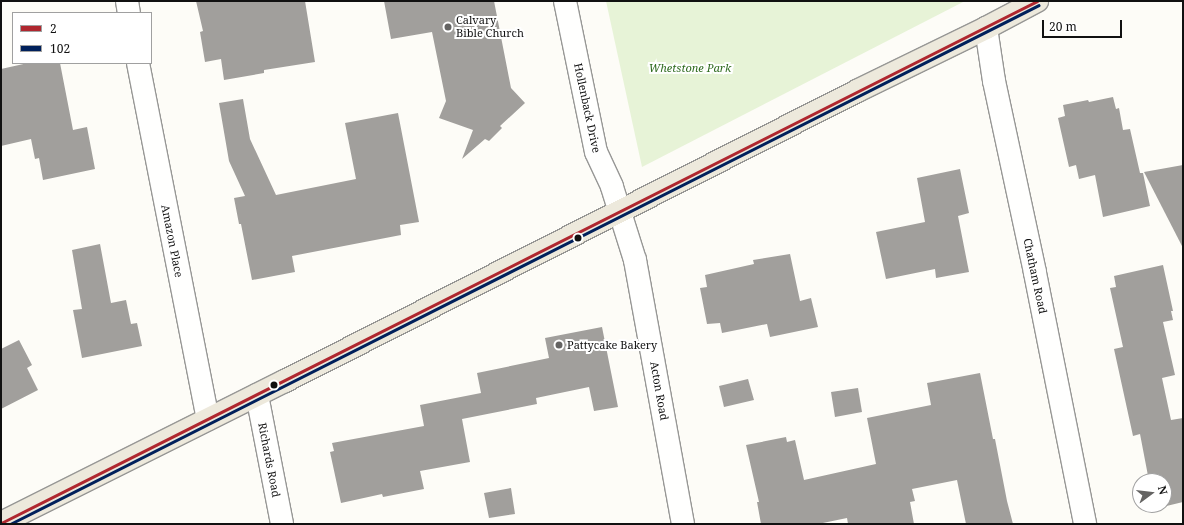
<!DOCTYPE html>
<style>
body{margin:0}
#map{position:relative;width:1184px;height:525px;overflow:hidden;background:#fdfcf7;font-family:"Noto Serif",serif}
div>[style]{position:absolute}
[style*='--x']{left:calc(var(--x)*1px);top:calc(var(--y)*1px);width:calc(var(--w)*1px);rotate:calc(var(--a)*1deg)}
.green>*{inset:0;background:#e7f3d7}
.building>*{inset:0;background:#a19f9c}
.roads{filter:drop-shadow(1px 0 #979795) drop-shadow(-1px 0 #979795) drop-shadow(0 1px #979795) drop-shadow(0 -1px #979795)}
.minor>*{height:22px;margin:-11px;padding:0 11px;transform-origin:11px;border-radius:11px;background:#fffffe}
.major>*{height:22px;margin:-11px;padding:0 11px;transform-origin:11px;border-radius:11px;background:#ede9dc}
.bus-1>*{height:3px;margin:-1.5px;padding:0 1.5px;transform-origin:1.5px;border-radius:1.5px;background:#af272f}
.bus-2>*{height:3px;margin:-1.5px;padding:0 1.5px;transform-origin:1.5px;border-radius:1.5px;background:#00205b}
.dots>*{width:11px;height:11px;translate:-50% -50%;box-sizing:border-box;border:2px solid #fff;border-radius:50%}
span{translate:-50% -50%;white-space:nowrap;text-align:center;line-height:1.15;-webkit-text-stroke:4px #fff;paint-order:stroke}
.poi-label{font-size:11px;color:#111}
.left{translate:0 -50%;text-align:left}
.park-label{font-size:11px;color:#2f6b1f;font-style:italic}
.street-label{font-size:11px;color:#111}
.frame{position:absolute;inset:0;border:2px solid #111;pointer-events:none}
.legend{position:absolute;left:12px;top:12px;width:140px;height:52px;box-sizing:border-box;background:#fff;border:1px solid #a0a0a0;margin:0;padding:5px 7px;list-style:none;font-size:12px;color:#111}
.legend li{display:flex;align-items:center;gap:8px;height:20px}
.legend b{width:20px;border:1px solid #a0a0a0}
.north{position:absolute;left:1132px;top:473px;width:40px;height:40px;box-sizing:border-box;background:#fff;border:1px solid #a0a0a0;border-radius:50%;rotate:75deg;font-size:11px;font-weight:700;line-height:16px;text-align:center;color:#111}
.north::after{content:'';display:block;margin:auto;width:14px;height:18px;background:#646362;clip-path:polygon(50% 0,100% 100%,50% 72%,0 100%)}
.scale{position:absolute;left:1042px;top:20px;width:80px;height:18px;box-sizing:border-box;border:2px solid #111;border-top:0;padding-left:5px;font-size:12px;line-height:14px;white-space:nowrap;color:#111;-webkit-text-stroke:3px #fff;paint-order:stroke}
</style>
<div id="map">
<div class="green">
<i style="clip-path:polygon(606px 1px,965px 1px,642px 167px)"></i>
</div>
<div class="building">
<i style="clip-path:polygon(196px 1px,305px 1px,315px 62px,264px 70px,264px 73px,224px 80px,221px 59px,205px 62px,200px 32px,203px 31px)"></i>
<i style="clip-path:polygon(384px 1px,494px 1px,511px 88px,525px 103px,500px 126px,502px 128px,489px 141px,485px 139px,462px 159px,473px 130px,439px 118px,446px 101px,432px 32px,391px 39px)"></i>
<i style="clip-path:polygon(28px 63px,60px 63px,73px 130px,87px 127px,95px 169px,43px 180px,39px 158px,35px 159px,31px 139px,1px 146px,1px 69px)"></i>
<i style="clip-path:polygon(1113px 97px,1116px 109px,1119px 108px,1123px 130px,1130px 129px,1140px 173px,1143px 173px,1150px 206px,1103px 217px,1095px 175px,1079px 179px,1076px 165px,1069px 167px,1058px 118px,1065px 116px,1063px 105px,1088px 100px,1089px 102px)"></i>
<i style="clip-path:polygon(243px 99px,250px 139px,276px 195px,356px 179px,345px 123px,398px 113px,419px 222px,400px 225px,401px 235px,292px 256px,295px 272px,252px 280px,241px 224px,239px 224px,234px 198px,245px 196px,229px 161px,219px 103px)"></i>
<i style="clip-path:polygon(1183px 165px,1183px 248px,1144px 172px)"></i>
<i style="clip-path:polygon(960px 169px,969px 213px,958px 216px,969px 272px,936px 278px,935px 269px,886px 279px,876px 232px,925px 222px,917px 178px)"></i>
<i style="clip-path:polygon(100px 244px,111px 303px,126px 300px,131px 324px,137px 323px,142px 346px,82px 358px,73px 310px,82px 309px,72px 250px)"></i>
<i style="clip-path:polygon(790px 254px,800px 301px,811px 298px,818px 327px,770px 337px,767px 324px,722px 333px,720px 323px,707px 324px,700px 288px,707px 287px,705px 275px,754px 264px,753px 260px)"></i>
<i style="clip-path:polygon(1163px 265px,1173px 311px,1171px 311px,1173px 320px,1163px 322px,1175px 375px,1162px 378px,1171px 420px,1183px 418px,1183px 502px,1154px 509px,1154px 505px,1164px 505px,1164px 481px,1149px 481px,1140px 434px,1133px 436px,1114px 349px,1123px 347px,1110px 288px,1116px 287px,1114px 276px)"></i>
<i style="clip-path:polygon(602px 327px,618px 407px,594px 411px,589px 387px,536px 398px,537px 404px,462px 419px,470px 462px,420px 471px,424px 489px,383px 497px,382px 494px,341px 503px,330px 452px,334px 451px,332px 443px,424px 426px,420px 405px,481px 393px,477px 373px,549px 358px,545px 338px)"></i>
<i style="clip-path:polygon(19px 340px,32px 365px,27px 368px,38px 390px,1px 409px,1px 349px)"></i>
<i style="clip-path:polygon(980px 373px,993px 439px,995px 439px,1007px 501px,1013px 524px,966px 524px,957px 480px,912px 489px,915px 501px,910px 502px,914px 524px,848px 524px,847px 518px,818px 524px,761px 524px,757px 502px,759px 502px,746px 445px,786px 437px,787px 442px,795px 440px,804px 480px,876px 464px,867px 418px,931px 405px,927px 383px)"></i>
<i style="clip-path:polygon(748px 379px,754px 400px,724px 407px,719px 386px)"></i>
<i style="clip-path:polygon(858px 388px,862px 412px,835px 417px,831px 392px)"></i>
<i style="clip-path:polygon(511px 488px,515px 514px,489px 518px,484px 493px)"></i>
</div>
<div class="roads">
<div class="minor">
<i style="--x:127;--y:1;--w:12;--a:81"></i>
<i style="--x:565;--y:1;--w:154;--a:78.4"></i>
<i style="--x:596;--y:152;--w:38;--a:65"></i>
<i style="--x:612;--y:187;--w:77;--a:72.5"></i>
<i style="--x:635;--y:260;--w:268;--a:79.7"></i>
<i style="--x:986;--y:28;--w:54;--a:81.4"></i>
<i style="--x:994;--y:81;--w:196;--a:77.9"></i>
<i style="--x:1035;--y:273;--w:256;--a:78.7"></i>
<i style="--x:138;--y:63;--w:363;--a:78.9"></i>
<i style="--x:257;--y:395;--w:131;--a:79"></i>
</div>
<div class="major">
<i style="--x:1;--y:523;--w:318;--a:-26.6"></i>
<i style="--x:285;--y:381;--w:641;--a:-26.88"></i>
<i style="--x:857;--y:91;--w:144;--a:-26"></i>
<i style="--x:986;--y:28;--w:58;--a:-27.9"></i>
</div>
</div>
<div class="bus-1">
<i style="--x:1;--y:523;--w:1160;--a:-26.74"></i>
</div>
<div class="bus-2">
<i style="--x:10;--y:524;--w:1152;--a:-26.77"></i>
</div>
<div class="dots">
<i style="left:448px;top:27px;background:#646362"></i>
<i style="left:578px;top:238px;background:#111"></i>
<i style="left:559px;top:345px;background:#646362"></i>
<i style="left:274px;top:385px;background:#111"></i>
</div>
<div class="poi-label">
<span class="left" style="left:456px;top:27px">Calvary<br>Bible Church</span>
<span class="left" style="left:567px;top:345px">Pattycake Bakery</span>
</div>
<div class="park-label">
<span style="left:690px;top:68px">Whetstone Park</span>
</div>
<div class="street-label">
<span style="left:587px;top:108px;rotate:78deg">Hollenback Drive</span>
<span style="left:172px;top:241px;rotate:79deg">Amazon Place</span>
<span style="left:1035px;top:276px;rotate:78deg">Chatham Road</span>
<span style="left:659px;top:391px;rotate:80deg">Acton Road</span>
<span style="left:269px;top:460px;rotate:79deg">Richards Road</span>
</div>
<div class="frame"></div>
<ul class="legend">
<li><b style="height:5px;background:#af272f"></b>2</li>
<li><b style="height:5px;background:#00205b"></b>102</li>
</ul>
<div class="north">N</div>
<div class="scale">20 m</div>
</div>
